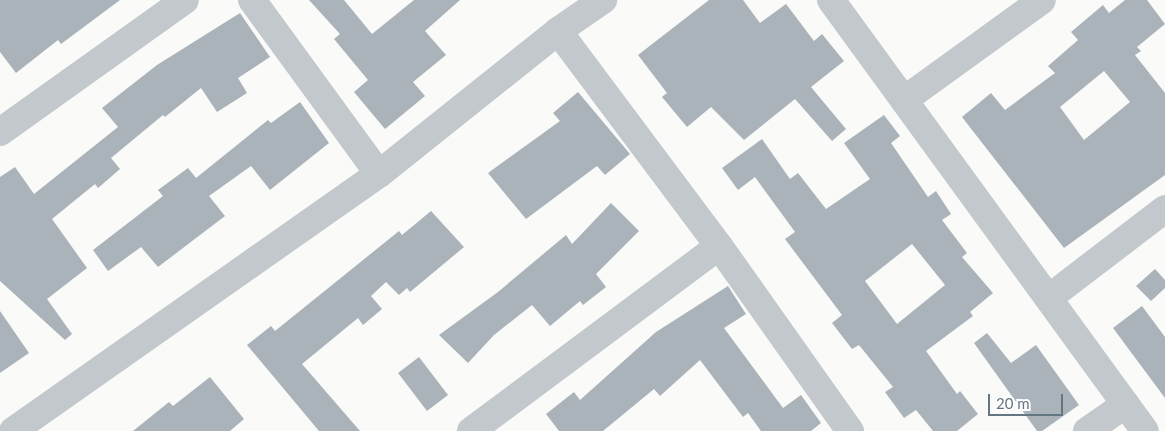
<!DOCTYPE html>
<style>
body{margin:0}
#map{position:relative;width:1165px;height:431px;overflow:hidden;background:#fafaf8;font-family:Lato,sans-serif}
div>[style]{position:absolute}
[style*='--x']{left:calc(var(--x)*1px);top:calc(var(--y)*1px);width:calc(var(--w)*1px);rotate:calc(var(--a)*1deg)}
.building>*{inset:0;background:#aab3b9}
.minor>*{height:28px;margin:-14px;padding:0 14px;transform-origin:14px;border-radius:14px;background:#c3c8cc}
span{translate:-50% -50%;white-space:nowrap;text-align:center;line-height:1.15;-webkit-text-stroke:5px #fff;paint-order:stroke}
.scale{position:absolute;left:988px;top:394px;width:75px;height:22px;box-sizing:border-box;border:2px solid #657683;border-top:0;padding-left:6px;font-size:15px;line-height:18px;white-space:nowrap;color:#657683;-webkit-text-stroke:4px #fff;paint-order:stroke}
</style>
<div id="map">
<div class="building">
<i style="clip-path:polygon(0 0,120px 0,61px 44px,58px 40px,16px 73px,0 52px)"></i>
<i style="clip-path:polygon(309px 0,344px 0,372px 34px,414px 0,460px 0,425px 31px,446px 55px,413px 82px,425px 96px,385px 129px,354px 92px,368px 80px,334px 39px,340px 34px)"></i>
<i style="clip-path:polygon(709px 0,743px 0,760px 23px,786px 4px,814px 41px,822px 34px,844px 61px,811px 87px,846px 129px,832px 141px,795px 99px,744px 140px,711px 107px,687px 127px,662px 97px,667px 93px,638px 55px)"></i>
<i style="clip-path:polygon(evenodd,1125px 0,1147px 0,1165px 24px,1137px 47px,1141px 51px,1135px 55px,1165px 93px,1165px 175px,1064px 248px,962px 117px,991px 93px,1005px 110px,1055px 73px,1048px 66px,1078px 40px,1071px 32px,1103px 5px,1109px 13px,1125px 0,1104px 71px,1130px 102px,1084px 140px,1060px 107px,1104px 71px)"></i>
<i style="clip-path:polygon(240px 13px,270px 57px,238px 78px,247px 93px,217px 112px,201px 88px,165px 117px,163px 115px,111px 158px,120px 169px,98px 188px,95px 184px,52px 219px,87px 268px,47px 299px,72px 334px,65px 340px,0 281px,0 177px,15px 167px,34px 194px,118px 127px,102px 108px,157px 65px)"></i>
<i style="clip-path:polygon(578px 92px,630px 154px,605px 175px,597px 166px,526px 219px,488px 173px,560px 121px,553px 113px)"></i>
<i style="clip-path:polygon(300px 102px,329px 143px,270px 190px,251px 166px,209px 196px,225px 216px,158px 267px,141px 247px,108px 271px,93px 250px,163px 196px,158px 190px,188px 168px,196px 178px,268px 120px,271px 123px)"></i>
<i style="clip-path:polygon(evenodd,884px 115px,900px 136px,891px 143px,928px 197px,936px 191px,951px 214px,942px 220px,967px 253px,962px 257px,993px 293px,970px 312px,973px 316px,926px 351px,957px 394px,960px 391px,978px 414px,957px 431px,933px 431px,916px 410px,904px 418px,885px 392px,893px 387px,859px 345px,852px 349px,832px 323px,842px 315px,785px 239px,795px 232px,755px 177px,738px 190px,722px 168px,762px 139px,790px 179px,798px 173px,826px 209px,870px 179px,844px 143px,884px 115px,912px 244px,945px 285px,897px 324px,865px 281px,912px 244px)"></i>
<i style="clip-path:polygon(611px 203px,639px 231px,596px 274px,606px 287px,583px 305px,580px 301px,550px 326px,532px 305px,494px 335px,468px 363px,439px 335px,498px 292px,566px 235px,572px 244px)"></i>
<i style="clip-path:polygon(431px 211px,464px 247px,410px 292px,407px 288px,399px 295px,386px 282px,371px 296px,382px 309px,363px 325px,358px 318px,302px 364px,360px 431px,319px 431px,247px 345px,271px 326px,275px 331px,399px 231px,402px 235px)"></i>
<i style="clip-path:polygon(1155px 269px,1165px 280px,1165px 288px,1151px 301px,1136px 286px)"></i>
<i style="clip-path:polygon(728px 286px,746px 314px,724px 328px,783px 408px,801px 395px,821px 423px,811px 431px,761px 431px,748px 413px,743px 417px,700px 360px,660px 396px,654px 389px,603px 431px,559px 431px,546px 414px,574px 392px,580px 400px,656px 332px)"></i>
<i style="clip-path:polygon(1142px 306px,1165px 337px,1165px 398px,1113px 328px)"></i>
<i style="clip-path:polygon(0 311px,29px 353px,0 373px)"></i>
<i style="clip-path:polygon(987px 333px,1011px 363px,1036px 345px,1079px 405px,1042px 431px,1037px 431px,974px 343px)"></i>
<i style="clip-path:polygon(419px 357px,448px 395px,427px 411px,398px 373px)"></i>
<i style="clip-path:polygon(210px 377px,244px 419px,230px 431px,133px 431px,169px 402px,173px 406px)"></i>
</div>
<div class="minor">
<i style="--x:252;--y:0;--w:215;--a:53.9"></i>
<i style="--x:831;--y:0;--w:533;--a:53.93"></i>
<i style="--x:558;--y:31;--w:269;--a:53.2"></i>
<i style="--x:719;--y:246;--w:227;--a:54.7"></i>
<i style="--x:904;--y:100;--w:170;--a:-35.9"></i>
<i style="--x:0;--y:132;--w:227;--a:-35.5"></i>
<i style="--x:1050;--y:297;--w:145;--a:-37.4"></i>
<i style="--x:13;--y:431;--w:447;--a:-35.1"></i>
<i style="--x:379;--y:174;--w:229;--a:-38.6"></i>
<i style="--x:558;--y:31;--w:55;--a:-34.6"></i>
<i style="--x:471;--y:431;--w:309;--a:-36.7"></i>
<i style="--x:1087;--y:431;--w:47;--a:-34.7"></i>
</div>
<div class="scale">20 m</div>
</div>
